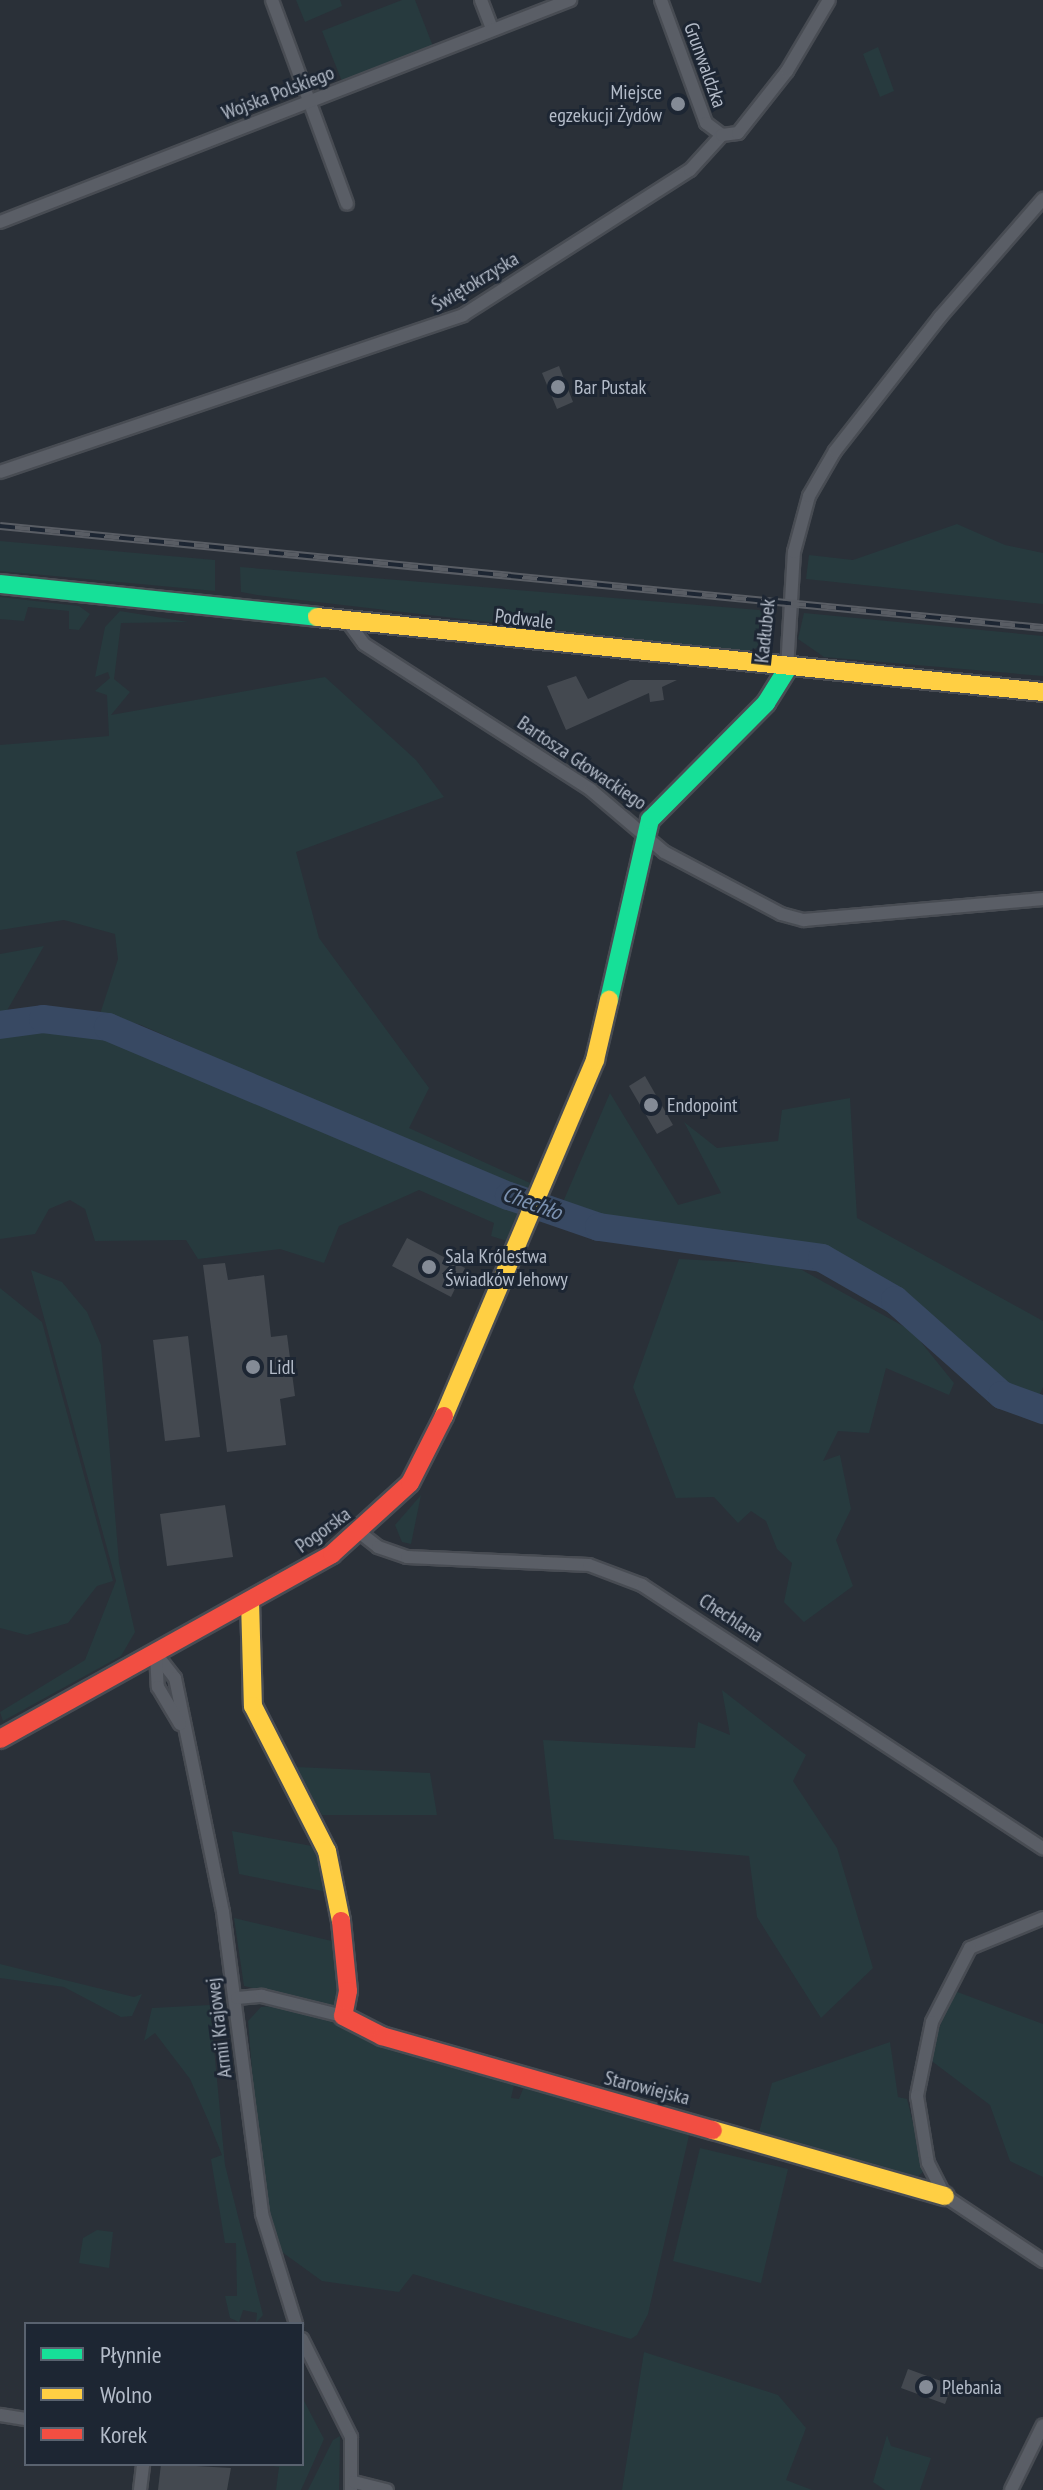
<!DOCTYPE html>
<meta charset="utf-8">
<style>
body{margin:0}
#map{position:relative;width:1043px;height:2490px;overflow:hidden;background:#2a3038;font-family:"PT Sans Narrow",sans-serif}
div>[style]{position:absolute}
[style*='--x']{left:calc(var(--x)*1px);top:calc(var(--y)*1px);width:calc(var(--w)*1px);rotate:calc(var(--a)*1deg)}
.green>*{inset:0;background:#273a3e}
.river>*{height:28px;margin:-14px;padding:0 14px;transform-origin:14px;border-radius:14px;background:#384963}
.building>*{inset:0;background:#444950}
.roads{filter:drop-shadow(2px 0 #484c53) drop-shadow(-2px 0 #484c53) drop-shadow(0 2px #484c53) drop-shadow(0 -2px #484c53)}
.street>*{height:12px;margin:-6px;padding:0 6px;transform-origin:6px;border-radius:6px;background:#5a5e66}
.fast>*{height:18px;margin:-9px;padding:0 9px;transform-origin:9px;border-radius:9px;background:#16e098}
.slow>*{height:18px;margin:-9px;padding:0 9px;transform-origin:9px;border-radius:9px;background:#ffcf43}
.jam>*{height:18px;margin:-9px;padding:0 9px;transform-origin:9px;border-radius:9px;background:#f24e42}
.rail>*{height:8px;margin-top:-4px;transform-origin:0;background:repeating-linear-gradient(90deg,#1d2633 0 15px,#595d64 0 30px);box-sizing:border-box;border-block:2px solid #595d64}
.dots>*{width:22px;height:22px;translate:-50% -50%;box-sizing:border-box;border:4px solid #1d2633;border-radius:50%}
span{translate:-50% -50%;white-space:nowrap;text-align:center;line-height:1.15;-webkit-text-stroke:6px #1d2633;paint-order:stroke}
.street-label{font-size:20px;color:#b4bcc9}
.poi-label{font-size:20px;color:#b4bcc9}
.right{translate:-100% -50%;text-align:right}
.left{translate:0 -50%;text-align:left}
.water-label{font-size:22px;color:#7c92b1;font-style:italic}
.legend{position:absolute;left:24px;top:2322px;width:280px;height:144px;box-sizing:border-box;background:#1d2633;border:2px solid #59626f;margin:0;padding:10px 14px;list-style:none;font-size:24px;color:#b4bcc9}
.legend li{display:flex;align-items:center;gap:16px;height:40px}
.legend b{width:40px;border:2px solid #59626f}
</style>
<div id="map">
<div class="green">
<i style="clip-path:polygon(296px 0,340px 0,342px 6px,305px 22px)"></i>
<i style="clip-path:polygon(402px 0,415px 0,434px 49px,343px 84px,322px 31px)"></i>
<i style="clip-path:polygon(878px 47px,894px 91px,880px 97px,863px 54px)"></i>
<i style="clip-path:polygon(957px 524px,1005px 545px,1043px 553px,1043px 604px,806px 579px,809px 555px,853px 560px)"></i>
<i style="clip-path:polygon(0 541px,215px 560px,215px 591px,0 571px)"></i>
<i style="clip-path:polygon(240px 567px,759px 610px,772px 614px,771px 643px,745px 652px,257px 595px,241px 592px)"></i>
<i style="clip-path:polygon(0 597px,79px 606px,90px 614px,79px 630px,69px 629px,69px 611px,28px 607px,24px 621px,0 619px)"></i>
<i style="clip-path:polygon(120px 611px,188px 622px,121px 623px,114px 679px,130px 692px,111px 715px,325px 677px,416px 760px,444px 797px,296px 852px,319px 938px,429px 1088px,409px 1128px,530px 1183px,526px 1194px,141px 1025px,100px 1014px,118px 959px,115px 934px,64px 920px,0 930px,0 745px,109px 736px,107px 695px,95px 691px,110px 678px,108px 672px,95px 677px,105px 627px)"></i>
<i style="clip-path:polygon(804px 613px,1043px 636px,1043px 676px,824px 657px,798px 639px)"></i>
<i style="clip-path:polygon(44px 946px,5px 1014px,0 1015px,0 954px)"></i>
<i style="clip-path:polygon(39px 1027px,108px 1035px,491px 1198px,518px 1214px,507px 1241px,491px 1236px,494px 1223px,419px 1190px,339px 1226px,324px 1263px,280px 1249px,198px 1259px,186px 1240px,95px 1241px,85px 1209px,70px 1200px,49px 1209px,35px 1234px,0 1239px,0 1035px)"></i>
<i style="clip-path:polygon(610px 1093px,678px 1205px,721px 1193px,684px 1122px,717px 1148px,778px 1141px,782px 1110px,850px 1098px,857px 1218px,1043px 1321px,1043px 1387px,1037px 1400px,981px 1373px,885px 1287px,821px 1250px,611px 1226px,560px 1209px)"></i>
<i style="clip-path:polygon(679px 1259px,793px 1265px,912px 1331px,954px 1383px,949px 1395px,886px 1368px,869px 1433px,838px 1431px,823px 1461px,840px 1455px,851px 1509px,836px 1540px,853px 1586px,804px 1622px,784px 1602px,792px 1563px,777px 1549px,766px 1521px,751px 1511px,738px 1523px,714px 1497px,676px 1498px,633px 1387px)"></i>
<i style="clip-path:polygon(31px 1270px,62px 1282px,87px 1312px,101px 1345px,119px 1563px,135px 1632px,121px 1656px,3px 1721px,0 1712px,85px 1660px,116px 1581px)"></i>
<i style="clip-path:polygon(0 1288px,42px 1322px,113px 1581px,97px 1586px,68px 1623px,27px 1635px,0 1628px)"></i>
<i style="clip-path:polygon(421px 1495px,411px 1544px,402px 1542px,395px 1525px)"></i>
<i style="clip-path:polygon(722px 1690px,806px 1755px,793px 1781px,837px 1848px,873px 1968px,821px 2018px,757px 1917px,749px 1856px,554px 1839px,543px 1740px,695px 1748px,698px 1722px,730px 1735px)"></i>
<i style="clip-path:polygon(296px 1767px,430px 1773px,437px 1815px,322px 1815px)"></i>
<i style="clip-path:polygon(232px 1831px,317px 1847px,332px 1893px,239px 1874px)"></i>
<i style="clip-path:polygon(234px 1918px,336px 1942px,340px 2001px,333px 2007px,244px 1986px)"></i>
<i style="clip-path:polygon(0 1964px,134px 1997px,142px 1994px,132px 2016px,121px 2017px,64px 1987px,0 1978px)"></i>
<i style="clip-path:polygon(952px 1990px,1043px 2024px,1043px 2177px,1010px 2161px,990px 2105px,929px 2059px)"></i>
<i style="clip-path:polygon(210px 2005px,225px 2165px,263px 2315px,256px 2323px,257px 2313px,243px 2310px,239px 2322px,230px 2318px,225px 2296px,237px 2296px,236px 2243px,225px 2243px,211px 2159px,222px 2155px,208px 2120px,190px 2079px,155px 2033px,144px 2041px,152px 2008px)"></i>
<i style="clip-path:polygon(272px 2006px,345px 2023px,433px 2062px,515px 2081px,511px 2098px,519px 2099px,525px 2084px,690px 2131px,648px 2314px,637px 2335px,631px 2339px,413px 2274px,399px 2292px,322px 2281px,282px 2252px,262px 2196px,248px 2021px,261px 2007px)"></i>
<i style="clip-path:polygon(890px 2042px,898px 2097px,907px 2099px,925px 2170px,913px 2181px,759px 2132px,772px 2083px)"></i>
<i style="clip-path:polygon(700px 2148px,788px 2169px,761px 2283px,673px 2261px)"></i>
<i style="clip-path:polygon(97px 2230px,113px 2232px,109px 2268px,79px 2263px,83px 2238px)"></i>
<i style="clip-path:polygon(644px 2352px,778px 2395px,806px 2428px,786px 2480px,812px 2490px,622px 2490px)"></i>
<i style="clip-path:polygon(302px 2397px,324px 2439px,301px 2490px,276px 2490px,279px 2467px,259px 2464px,302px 2464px)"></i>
<i style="clip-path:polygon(887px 2435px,891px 2446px,931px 2458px,920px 2490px,885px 2490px,873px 2482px)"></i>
<i style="clip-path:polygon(340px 2436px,339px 2490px,308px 2490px,333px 2440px)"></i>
</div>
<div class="river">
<i style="--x:0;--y:1025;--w:43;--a:-7.9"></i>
<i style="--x:43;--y:1019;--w:65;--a:7"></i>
<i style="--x:108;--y:1027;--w:435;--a:22.9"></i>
<i style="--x:509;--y:1196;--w:95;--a:19"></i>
<i style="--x:599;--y:1227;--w:225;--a:7.9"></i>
<i style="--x:822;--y:1258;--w:84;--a:29.9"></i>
<i style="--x:895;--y:1300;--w:143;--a:41.6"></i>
<i style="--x:1002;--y:1395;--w:44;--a:20.1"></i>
</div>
<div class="building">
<i style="clip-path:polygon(559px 366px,573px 402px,557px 409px,542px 373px)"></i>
<i style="clip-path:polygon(576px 676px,588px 699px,630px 680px,677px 680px,662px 687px,664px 700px,650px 702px,649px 693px,566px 730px,547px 686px)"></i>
<i style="clip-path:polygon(645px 1076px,673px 1125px,657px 1134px,629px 1086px)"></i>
<i style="clip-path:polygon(407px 1238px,465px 1268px,451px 1297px,392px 1266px)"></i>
<i style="clip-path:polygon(225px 1263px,228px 1280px,264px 1275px,271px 1337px,287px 1335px,295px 1396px,280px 1399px,286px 1445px,227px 1452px,203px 1265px)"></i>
<i style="clip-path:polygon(188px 1336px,200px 1437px,165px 1441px,153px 1340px)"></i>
<i style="clip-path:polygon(225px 1505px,233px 1557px,167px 1566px,160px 1514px)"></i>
<i style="clip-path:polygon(908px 2369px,952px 2385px,945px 2404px,901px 2388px)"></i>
<i style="clip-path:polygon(161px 2464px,231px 2468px,227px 2490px,158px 2490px)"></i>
</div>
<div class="roads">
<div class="street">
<i style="--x:272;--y:0;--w:217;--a:69.8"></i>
<i style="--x:481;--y:0;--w:31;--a:69"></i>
<i style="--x:661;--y:0;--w:131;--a:69.9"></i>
<i style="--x:706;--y:123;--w:20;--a:37"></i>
<i style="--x:0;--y:222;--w:612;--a:-21.28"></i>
<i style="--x:0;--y:472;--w:489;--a:-18.7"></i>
<i style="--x:463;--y:315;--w:269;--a:-32.6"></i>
<i style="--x:690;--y:170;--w:47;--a:-47.6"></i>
<i style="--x:722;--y:135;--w:16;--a:-7"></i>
<i style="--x:738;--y:133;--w:79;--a:-51.7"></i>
<i style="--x:787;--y:71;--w:82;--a:-59.4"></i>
<i style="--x:348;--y:622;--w:27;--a:54"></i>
<i style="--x:364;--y:644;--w:270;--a:32.7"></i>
<i style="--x:591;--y:790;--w:96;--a:40.3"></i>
<i style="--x:664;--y:852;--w:132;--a:27.9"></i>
<i style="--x:781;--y:914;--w:24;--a:15"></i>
<i style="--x:804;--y:920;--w:240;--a:-5"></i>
<i style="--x:787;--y:669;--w:117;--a:-86.6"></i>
<i style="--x:794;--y:552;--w:58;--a:-75"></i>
<i style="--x:809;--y:496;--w:52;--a:-60"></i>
<i style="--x:835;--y:451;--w:170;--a:-51.9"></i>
<i style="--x:940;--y:317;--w:157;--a:-48.9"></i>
<i style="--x:359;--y:1532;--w:24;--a:38"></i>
<i style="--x:378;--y:1547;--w:31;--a:19"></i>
<i style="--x:407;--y:1557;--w:182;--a:2.5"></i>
<i style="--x:589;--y:1565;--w:57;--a:20.7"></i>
<i style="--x:642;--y:1585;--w:480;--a:33.3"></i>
<i style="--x:156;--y:1654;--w:31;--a:52"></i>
<i style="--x:175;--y:1678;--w:239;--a:78.4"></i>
<i style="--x:223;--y:1912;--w:305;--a:82.6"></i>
<i style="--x:262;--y:2214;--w:115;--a:72.8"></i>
<i style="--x:156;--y:1654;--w:33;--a:87"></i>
<i style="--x:158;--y:1687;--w:43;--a:59.3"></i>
<i style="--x:1043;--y:1918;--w:79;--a:157.7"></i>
<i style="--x:970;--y:1948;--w:83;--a:117.2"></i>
<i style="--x:932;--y:2022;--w:76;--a:101.5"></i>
<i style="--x:917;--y:2096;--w:68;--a:80.7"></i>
<i style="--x:928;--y:2163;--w:37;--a:63"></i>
<i style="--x:945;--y:2196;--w:118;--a:33.6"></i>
<i style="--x:237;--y:1998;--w:25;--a:-5"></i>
<i style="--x:262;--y:1996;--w:83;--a:13.9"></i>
<i style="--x:302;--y:2339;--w:110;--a:63.4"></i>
<i style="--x:351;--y:2437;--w:53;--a:90"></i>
<i style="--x:0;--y:2415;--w:26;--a:9"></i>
<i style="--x:354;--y:2482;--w:34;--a:14"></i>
<i style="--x:140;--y:2490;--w:26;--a:-83"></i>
<i style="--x:1011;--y:2490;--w:72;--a:-63.8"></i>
</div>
<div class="fast">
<i style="--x:0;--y:584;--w:319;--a:5.9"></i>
<i style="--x:609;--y:1000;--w:185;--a:-77.2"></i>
<i style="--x:650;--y:820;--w:165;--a:-45.2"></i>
<i style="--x:766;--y:703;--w:40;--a:-58"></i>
</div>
<div class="slow">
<i style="--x:317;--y:617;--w:730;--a:5.9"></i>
<i style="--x:444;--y:1416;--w:387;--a:-67"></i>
<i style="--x:595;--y:1060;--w:62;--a:-76.9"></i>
<i style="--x:250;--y:1601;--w:105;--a:88.4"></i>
<i style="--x:253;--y:1706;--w:163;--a:63"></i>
<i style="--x:327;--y:1851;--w:71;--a:78.7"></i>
<i style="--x:713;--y:2130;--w:241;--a:15.9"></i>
</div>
<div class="jam">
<i style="--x:0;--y:1739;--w:380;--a:-29.1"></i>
<i style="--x:332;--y:1554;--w:105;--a:-42.3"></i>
<i style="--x:410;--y:1483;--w:75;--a:-63.1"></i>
<i style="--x:341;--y:1921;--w:70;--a:84.3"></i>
<i style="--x:348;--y:1991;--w:25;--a:101"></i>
<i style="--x:343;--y:2016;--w:44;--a:27.1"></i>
<i style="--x:382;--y:2036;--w:344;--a:15.9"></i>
</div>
</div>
<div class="rail">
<i style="--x:0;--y:526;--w:1048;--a:5.59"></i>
</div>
<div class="dots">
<i style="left:678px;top:104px;background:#848b96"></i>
<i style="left:558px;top:387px;background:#848b96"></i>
<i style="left:651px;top:1105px;background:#848b96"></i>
<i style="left:429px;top:1267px;background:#848b96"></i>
<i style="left:253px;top:1367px;background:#848b96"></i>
<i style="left:926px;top:2387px;background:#848b96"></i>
</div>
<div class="street-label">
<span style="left:705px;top:65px;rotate:70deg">Grunwaldzka</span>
<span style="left:278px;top:93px;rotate:-21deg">Wojska Polskiego</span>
<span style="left:475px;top:282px;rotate:-31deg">Świętokrzyska</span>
<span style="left:524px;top:619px;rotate:6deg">Podwale</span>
<span style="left:765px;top:631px;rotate:-84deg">Kadłubek</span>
<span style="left:582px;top:763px;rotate:34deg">Bartosza Głowackiego</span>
<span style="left:323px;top:1530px;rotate:-36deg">Pogorska</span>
<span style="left:731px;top:1618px;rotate:33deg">Chechlana</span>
<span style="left:219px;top:2028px;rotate:-97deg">Armii Krajowej</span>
<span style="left:647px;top:2088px;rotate:14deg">Starowiejska</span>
</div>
<div class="poi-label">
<span class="right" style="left:662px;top:104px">Miejsce<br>egzekucji Żydów</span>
<span class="left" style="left:574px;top:387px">Bar Pustak</span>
<span class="left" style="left:667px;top:1105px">Endopoint</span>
<span class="left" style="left:445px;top:1268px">Sala Królestwa<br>Świadków Jehowy</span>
<span class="left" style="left:269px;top:1367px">Lidl</span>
<span class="left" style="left:942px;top:2387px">Plebania</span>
</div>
<div class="water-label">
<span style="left:532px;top:1203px;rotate:20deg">Chechło</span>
</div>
<ul class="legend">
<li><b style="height:10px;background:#16e098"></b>Płynnie</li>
<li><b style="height:10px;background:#ffcf43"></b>Wolno</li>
<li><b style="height:10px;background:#f24e42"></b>Korek</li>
</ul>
</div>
